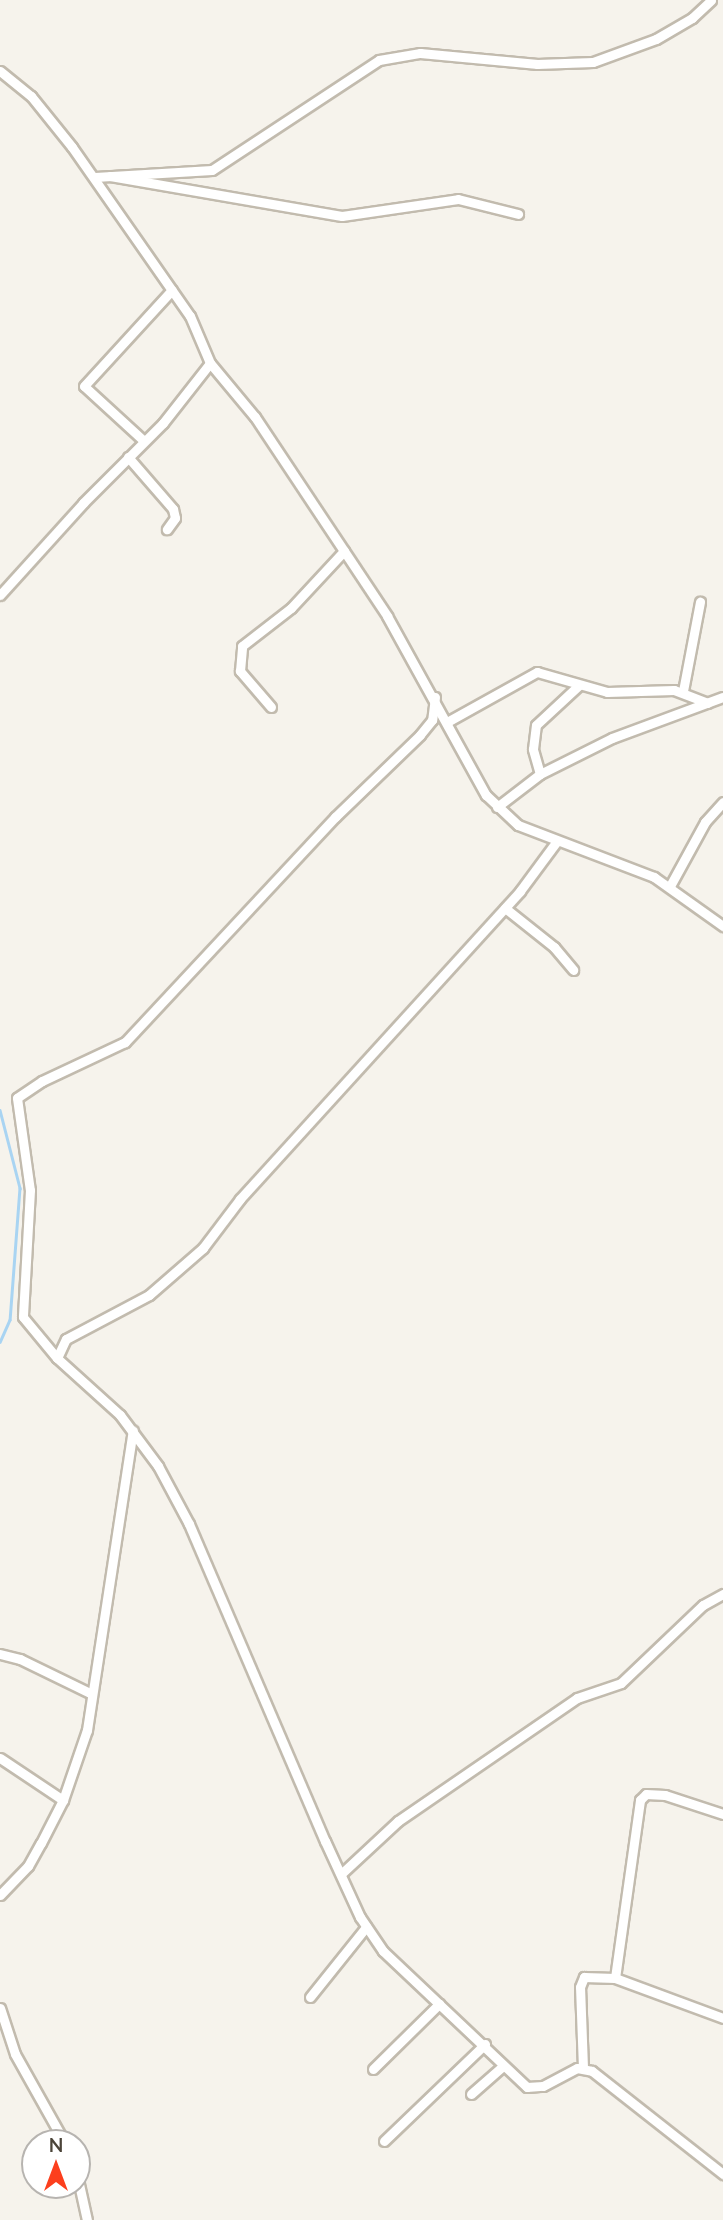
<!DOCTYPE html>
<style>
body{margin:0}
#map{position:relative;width:723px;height:2220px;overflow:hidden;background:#f6f3ec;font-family:Lato,sans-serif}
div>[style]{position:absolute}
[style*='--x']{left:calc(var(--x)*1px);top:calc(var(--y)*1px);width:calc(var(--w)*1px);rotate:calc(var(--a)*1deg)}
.stream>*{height:2.5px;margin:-1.25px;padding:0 1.25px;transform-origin:1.25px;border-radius:1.25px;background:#a9d4f2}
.roads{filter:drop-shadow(2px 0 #c2bbae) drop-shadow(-2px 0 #c2bbae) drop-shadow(0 2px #c2bbae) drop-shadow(0 -2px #c2bbae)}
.street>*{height:9px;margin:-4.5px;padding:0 4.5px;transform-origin:4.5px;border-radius:4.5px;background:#fff}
span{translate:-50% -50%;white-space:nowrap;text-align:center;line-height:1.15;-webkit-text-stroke:5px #fff;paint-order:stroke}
.north{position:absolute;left:21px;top:2129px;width:70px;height:70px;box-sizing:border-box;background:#fff;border:2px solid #b7b4b0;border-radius:50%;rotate:0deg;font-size:19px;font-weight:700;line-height:28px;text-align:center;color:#4b4439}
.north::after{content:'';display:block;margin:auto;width:24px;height:32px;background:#fc3f1d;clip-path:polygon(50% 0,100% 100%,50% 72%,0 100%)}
</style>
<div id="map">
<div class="stream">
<i style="--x:0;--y:1110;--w:81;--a:75.6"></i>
<i style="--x:20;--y:1188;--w:132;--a:94.3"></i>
<i style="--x:10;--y:1320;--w:24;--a:114"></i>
</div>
<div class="roads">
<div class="street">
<i style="--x:0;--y:71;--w:40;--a:39"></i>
<i style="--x:31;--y:96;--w:65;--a:51.2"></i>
<i style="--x:72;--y:147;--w:206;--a:55.1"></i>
<i style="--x:190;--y:316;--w:51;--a:66.9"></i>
<i style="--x:210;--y:363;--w:70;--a:50.2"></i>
<i style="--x:255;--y:417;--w:239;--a:56.4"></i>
<i style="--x:387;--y:616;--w:205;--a:61.1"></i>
<i style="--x:486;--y:795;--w:44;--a:43.2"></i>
<i style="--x:518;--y:825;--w:146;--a:20.9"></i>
<i style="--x:654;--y:877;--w:85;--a:35.4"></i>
<i style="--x:110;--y:176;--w:235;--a:9.8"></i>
<i style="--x:342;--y:216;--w:117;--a:-8.3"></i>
<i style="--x:458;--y:199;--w:62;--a:14"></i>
<i style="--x:95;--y:177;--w:117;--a:-3.4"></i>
<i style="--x:212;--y:170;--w:200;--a:-33.4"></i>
<i style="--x:379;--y:60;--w:42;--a:-9.7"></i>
<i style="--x:420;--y:53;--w:118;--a:5.4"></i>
<i style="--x:537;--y:64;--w:56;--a:-2"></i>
<i style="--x:593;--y:62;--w:67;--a:-20.1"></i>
<i style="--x:656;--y:39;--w:42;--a:-30.3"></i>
<i style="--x:692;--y:18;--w:26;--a:-43"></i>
<i style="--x:144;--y:441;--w:81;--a:-137.5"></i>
<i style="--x:84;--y:386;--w:130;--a:-47.5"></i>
<i style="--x:128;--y:457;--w:69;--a:49.1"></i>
<i style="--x:173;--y:509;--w:9;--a:77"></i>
<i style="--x:175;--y:518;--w:14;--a:126"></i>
<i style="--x:0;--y:595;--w:124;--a:-47.9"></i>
<i style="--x:83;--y:503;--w:113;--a:-45"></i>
<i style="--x:163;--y:423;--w:76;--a:-51.9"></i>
<i style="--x:683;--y:691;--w:91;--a:-79.2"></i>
<i style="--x:435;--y:697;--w:23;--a:97"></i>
<i style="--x:432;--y:720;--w:19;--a:129"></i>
<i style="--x:420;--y:735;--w:118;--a:136"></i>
<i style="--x:335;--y:817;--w:308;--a:133"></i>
<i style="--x:125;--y:1042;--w:92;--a:154.8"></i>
<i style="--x:42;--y:1081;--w:30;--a:146"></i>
<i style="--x:17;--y:1098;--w:93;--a:82"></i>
<i style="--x:30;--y:1190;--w:127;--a:93.2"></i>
<i style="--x:23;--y:1317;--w:53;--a:50.3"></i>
<i style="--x:57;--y:1358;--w:85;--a:42.1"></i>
<i style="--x:120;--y:1415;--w:64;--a:53.3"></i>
<i style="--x:158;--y:1466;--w:66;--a:61.9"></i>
<i style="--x:189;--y:1524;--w:345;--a:66.8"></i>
<i style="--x:325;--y:1841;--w:84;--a:65.3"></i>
<i style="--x:360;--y:1917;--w:41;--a:55.9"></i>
<i style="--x:383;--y:1951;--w:198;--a:43.4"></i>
<i style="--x:527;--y:2087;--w:16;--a:-4"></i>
<i style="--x:543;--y:2086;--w:38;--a:-28"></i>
<i style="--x:577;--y:2068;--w:15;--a:11"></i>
<i style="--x:592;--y:2071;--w:167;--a:38.2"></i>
<i style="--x:271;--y:707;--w:48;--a:-130.7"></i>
<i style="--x:240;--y:671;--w:25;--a:-85"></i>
<i style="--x:242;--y:646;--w:62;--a:-37.8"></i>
<i style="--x:291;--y:608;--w:78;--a:-47.1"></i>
<i style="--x:447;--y:722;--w:103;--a:-29.1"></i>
<i style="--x:537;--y:672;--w:73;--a:15.9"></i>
<i style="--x:607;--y:692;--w:67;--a:-1.7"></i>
<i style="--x:674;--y:690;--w:36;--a:21"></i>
<i style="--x:540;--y:774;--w:26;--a:-106"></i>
<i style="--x:533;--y:749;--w:24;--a:-83"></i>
<i style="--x:536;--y:725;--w:59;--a:-42.9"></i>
<i style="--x:497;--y:807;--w:54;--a:-37.5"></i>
<i style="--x:540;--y:774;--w:80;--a:-26.6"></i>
<i style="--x:612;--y:738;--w:118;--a:-20.3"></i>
<i style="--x:670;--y:886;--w:73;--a:-61.3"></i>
<i style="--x:705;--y:822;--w:27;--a:-48"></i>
<i style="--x:505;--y:908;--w:63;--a:38.5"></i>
<i style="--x:554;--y:947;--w:30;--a:50"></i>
<i style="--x:57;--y:1358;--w:21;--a:-65"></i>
<i style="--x:66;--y:1339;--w:94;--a:-27.9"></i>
<i style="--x:149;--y:1295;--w:72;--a:-41"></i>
<i style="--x:203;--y:1248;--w:61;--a:-52.9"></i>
<i style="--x:240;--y:1199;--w:416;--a:-47.7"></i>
<i style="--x:520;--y:891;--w:62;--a:-53.5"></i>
<i style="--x:0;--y:1654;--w:21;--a:14"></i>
<i style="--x:20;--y:1659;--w:80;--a:25.9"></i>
<i style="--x:0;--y:1758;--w:76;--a:33.7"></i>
<i style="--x:341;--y:1874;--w:78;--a:-42.9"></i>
<i style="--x:398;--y:1821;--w:217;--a:-34.5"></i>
<i style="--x:577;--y:1698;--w:46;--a:-18.8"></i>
<i style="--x:621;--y:1683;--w:113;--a:-43.6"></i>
<i style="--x:703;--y:1605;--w:23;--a:-29"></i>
<i style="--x:0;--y:1895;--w:40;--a:-46"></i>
<i style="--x:28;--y:1866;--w:26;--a:-61"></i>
<i style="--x:41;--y:1843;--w:48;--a:-62.9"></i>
<i style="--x:63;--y:1800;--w:74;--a:-71.1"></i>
<i style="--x:87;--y:1730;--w:303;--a:-81.3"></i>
<i style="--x:615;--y:1978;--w:180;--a:-82"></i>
<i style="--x:640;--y:1800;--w:8;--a:-45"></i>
<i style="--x:646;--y:1794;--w:19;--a:3"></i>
<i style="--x:665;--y:1795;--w:61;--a:18.1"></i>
<i style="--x:310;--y:1997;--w:90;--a:-51.3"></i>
<i style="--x:0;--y:2008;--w:48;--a:71.9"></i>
<i style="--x:15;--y:2054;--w:102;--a:60.7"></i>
<i style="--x:583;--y:2068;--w:81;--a:-92.1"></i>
<i style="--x:580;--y:1987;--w:11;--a:-68"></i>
<i style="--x:584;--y:1977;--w:31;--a:2"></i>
<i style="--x:615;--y:1978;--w:115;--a:20.3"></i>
<i style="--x:373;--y:2069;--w:93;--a:-44.6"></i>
<i style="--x:471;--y:2094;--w:43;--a:-41.2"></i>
<i style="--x:384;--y:2141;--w:140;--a:-43.8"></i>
<i style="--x:77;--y:2175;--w:46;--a:77.5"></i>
</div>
</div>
<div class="north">N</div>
</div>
